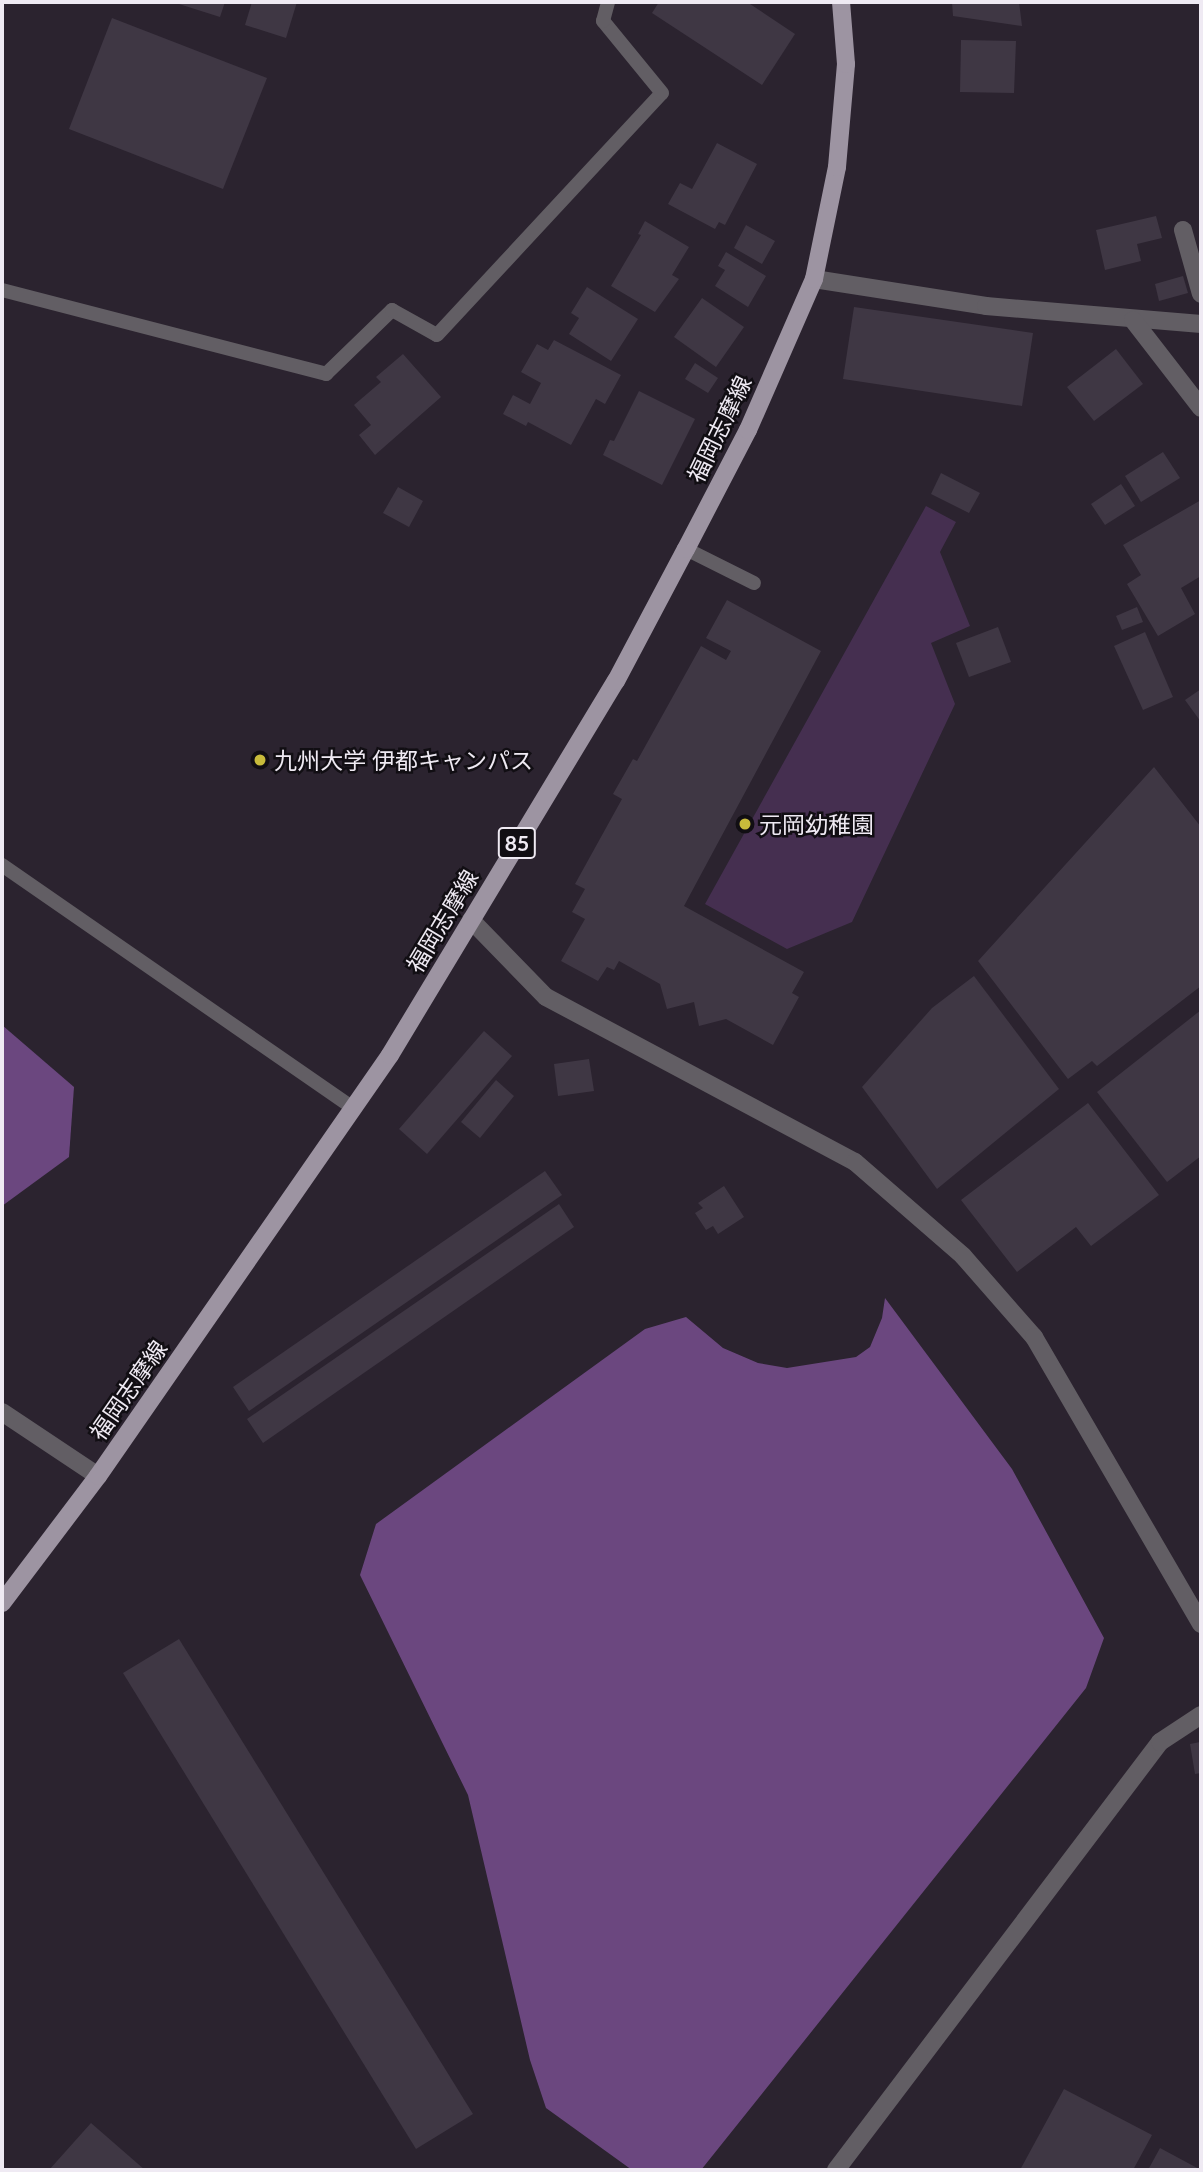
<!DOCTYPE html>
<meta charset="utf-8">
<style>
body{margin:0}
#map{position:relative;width:1203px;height:2172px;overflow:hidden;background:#2b232f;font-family:Lato,"Noto Sans JP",sans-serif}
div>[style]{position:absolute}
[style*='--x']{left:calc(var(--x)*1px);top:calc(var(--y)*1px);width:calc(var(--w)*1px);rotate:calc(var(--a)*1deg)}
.green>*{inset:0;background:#452f50}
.water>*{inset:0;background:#6b477f}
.building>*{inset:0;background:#3f3744}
.lane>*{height:14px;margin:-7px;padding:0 7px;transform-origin:7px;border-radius:7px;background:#625e64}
.street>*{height:18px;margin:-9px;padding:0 9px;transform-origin:9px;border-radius:9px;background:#625e64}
.primary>*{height:18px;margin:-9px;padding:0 9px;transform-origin:9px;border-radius:9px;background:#9d94a2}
.dots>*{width:19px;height:19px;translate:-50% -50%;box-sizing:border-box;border:4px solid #110e13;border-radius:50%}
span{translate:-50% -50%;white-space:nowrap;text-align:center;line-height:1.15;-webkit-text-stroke:5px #110e13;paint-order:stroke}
.shield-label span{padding:2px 5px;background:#110e13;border:2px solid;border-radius:5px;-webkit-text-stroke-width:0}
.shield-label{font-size:21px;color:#efeaf3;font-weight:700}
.street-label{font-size:23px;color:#efeaf3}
.poi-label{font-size:23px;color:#efeaf3}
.left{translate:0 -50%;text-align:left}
.frame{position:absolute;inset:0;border:4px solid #efeaf3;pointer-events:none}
</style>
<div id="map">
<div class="green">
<i style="clip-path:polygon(926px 506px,956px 522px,940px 552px,970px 626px,931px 643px,955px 704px,852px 922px,787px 949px,705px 904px)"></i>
</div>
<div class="water">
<i style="clip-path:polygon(2px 1025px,74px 1087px,69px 1157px,2px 1206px)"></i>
<i style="clip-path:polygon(885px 1298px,1012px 1469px,1104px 1638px,1086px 1688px,701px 2170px,632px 2170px,546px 2108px,530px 2060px,468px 1795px,360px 1575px,376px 1524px,645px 1329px,686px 1317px,723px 1348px,758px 1363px,787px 1368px,856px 1357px,870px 1347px,882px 1318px)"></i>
</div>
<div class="building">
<i style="clip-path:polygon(180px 2px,225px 2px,220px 17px,179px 4px)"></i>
<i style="clip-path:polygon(252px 2px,297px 2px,286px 38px,245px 25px)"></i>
<i style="clip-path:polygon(659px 2px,747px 2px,795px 34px,762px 85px,652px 13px)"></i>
<i style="clip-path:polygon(952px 2px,1019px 2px,1022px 26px,953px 16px)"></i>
<i style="clip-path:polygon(112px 18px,267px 78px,223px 189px,69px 129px)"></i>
<i style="clip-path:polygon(961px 40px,1016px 41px,1014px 93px,960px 92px)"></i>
<i style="clip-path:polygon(717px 143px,757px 164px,725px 225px,719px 222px,715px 229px,668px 204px,680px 183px,692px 189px)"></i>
<i style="clip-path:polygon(1156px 216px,1162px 238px,1137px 244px,1141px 261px,1105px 270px,1096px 230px)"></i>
<i style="clip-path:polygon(645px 221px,689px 247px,672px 275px,679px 279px,655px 312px,611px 286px,641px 235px,638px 234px)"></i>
<i style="clip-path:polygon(746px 225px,775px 241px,762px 264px,734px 248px)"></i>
<i style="clip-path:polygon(726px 252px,766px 276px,748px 307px,715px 286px,725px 270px,718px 266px)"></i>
<i style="clip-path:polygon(1183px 276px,1188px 293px,1159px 301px,1155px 284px)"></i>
<i style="clip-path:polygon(587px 287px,638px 319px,611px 361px,569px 334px,579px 318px,571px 313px)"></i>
<i style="clip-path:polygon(702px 298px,744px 327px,716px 367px,674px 337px)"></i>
<i style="clip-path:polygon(854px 307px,1033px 333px,1022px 406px,843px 379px)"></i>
<i style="clip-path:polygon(554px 340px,621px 375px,605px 404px,596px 399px,571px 445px,528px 422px,526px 426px,503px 414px,513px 395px,530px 404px,541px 383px,521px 372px,537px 344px,548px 350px)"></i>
<i style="clip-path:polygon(1116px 349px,1143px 384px,1094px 421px,1067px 387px)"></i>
<i style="clip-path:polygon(403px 354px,441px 397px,375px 455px,359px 435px,371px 425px,354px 405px,381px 382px,376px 377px)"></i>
<i style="clip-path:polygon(695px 363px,718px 378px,708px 393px,685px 379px)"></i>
<i style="clip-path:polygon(639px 391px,695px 419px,662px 485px,603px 455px,610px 440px,614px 441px)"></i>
<i style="clip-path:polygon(1163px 452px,1180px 478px,1141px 502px,1125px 476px)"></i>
<i style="clip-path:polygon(941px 473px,980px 493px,969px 513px,931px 494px)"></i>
<i style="clip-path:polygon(1121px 484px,1135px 506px,1105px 525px,1091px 504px)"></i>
<i style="clip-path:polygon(398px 487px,423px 501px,409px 527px,383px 513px)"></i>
<i style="clip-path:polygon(1201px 500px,1201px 576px,1181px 588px,1195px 614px,1158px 636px,1127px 584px,1141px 575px,1123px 545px)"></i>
<i style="clip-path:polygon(727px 600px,821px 651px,684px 906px,804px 972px,792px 993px,799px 997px,773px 1045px,726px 1019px,699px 1026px,694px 1002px,667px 1009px,660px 984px,619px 961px,614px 970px,607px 967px,598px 981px,561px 961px,585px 919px,572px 912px,585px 889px,575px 884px,622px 799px,613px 794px,633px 759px,637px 761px,701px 646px,726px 660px,731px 651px,706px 638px)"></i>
<i style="clip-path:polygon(1137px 607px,1143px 622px,1122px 630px,1116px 616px)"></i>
<i style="clip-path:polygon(998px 627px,1011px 662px,969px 677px,956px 643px)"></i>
<i style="clip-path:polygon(1145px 632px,1173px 697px,1143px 710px,1114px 646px)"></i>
<i style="clip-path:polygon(1201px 689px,1201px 722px,1185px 700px)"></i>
<i style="clip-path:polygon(1154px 767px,1201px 827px,1201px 986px,1097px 1066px,1092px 1061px,1068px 1079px,978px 961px)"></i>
<i style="clip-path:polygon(974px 976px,1059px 1089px,937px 1189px,862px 1087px,932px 1008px)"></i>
<i style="clip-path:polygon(1201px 1010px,1201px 1156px,1167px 1182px,1097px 1092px)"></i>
<i style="clip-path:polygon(484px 1031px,512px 1056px,427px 1154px,399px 1129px)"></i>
<i style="clip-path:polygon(589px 1059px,594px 1091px,558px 1096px,554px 1064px)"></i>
<i style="clip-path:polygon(496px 1080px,514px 1096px,480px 1138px,461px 1122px)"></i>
<i style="clip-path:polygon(1088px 1103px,1159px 1195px,1091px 1246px,1076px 1227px,1017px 1272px,961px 1200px)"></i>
<i style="clip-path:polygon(545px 1171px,562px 1195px,249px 1411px,233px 1387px)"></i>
<i style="clip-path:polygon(724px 1186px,744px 1217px,718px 1234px,713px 1226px,706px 1230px,695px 1213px,703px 1208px,698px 1203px)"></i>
<i style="clip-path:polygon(559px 1204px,574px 1227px,263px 1443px,247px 1419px)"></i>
<i style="clip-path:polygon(179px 1639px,473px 2114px,416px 2149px,123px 1673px)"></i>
<i style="clip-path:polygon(1200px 1742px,1201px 1773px,1195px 1774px,1190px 1744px)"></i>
<i style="clip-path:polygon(1064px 2089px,1152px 2135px,1133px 2170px,1020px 2170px)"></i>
<i style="clip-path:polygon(91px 2123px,145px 2170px,49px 2170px)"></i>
<i style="clip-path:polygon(1160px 2148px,1201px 2170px,1148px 2170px)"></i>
</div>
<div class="lane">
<i style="--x:2;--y:290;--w:335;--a:14.5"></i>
<i style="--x:326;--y:374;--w:92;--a:-44.1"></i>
<i style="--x:392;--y:310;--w:51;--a:29.1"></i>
<i style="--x:437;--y:335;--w:330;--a:-47.1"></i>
<i style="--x:662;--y:93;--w:93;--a:-129.3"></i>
<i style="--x:603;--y:21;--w:20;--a:-75"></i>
<i style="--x:686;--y:549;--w:76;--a:26.6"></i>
<i style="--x:2;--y:865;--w:427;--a:34.7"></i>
</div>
<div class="street">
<i style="--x:1183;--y:230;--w:66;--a:74.3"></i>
<i style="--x:814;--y:279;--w:174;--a:8.9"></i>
<i style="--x:986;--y:306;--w:216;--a:4.8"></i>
<i style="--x:1133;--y:320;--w:111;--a:52.3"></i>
<i style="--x:471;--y:920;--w:107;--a:45.8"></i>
<i style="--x:546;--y:997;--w:350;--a:28.1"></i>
<i style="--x:855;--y:1162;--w:143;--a:41"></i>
<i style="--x:963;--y:1256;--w:108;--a:48.8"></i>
<i style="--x:1034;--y:1337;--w:332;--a:59.8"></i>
<i style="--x:2;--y:1412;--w:115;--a:33.7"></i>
<i style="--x:836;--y:2170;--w:537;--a:-52.87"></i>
<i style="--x:1160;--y:1742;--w:49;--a:-33.4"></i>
</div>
<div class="primary">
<i style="--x:2;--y:1603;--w:159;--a:-52.9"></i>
<i style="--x:98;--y:1476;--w:512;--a:-55.26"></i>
<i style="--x:390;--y:1055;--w:437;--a:-58.9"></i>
<i style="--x:616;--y:681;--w:149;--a:-62.1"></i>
<i style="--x:686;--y:549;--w:134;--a:-62.5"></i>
<i style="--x:748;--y:430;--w:165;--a:-66.4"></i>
<i style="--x:814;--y:279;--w:114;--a:-78.4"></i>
<i style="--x:837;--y:167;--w:103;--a:-85"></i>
<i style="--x:846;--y:64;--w:62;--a:-94.6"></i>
</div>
<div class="dots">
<i style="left:260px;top:760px;background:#c8bb3b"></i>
<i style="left:745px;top:824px;background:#c8bb3b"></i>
</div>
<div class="shield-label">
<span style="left:517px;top:843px">85</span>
</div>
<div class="street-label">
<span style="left:719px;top:429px;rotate:-64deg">福岡志摩線</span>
<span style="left:442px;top:921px;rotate:-59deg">福岡志摩線</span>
<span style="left:128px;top:1390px;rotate:-55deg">福岡志摩線</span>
</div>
<div class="poi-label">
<span class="left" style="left:274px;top:760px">九州大学 伊都キャンパス</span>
<span class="left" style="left:759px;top:824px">元岡幼稚園</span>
</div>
<div class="frame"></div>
</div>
